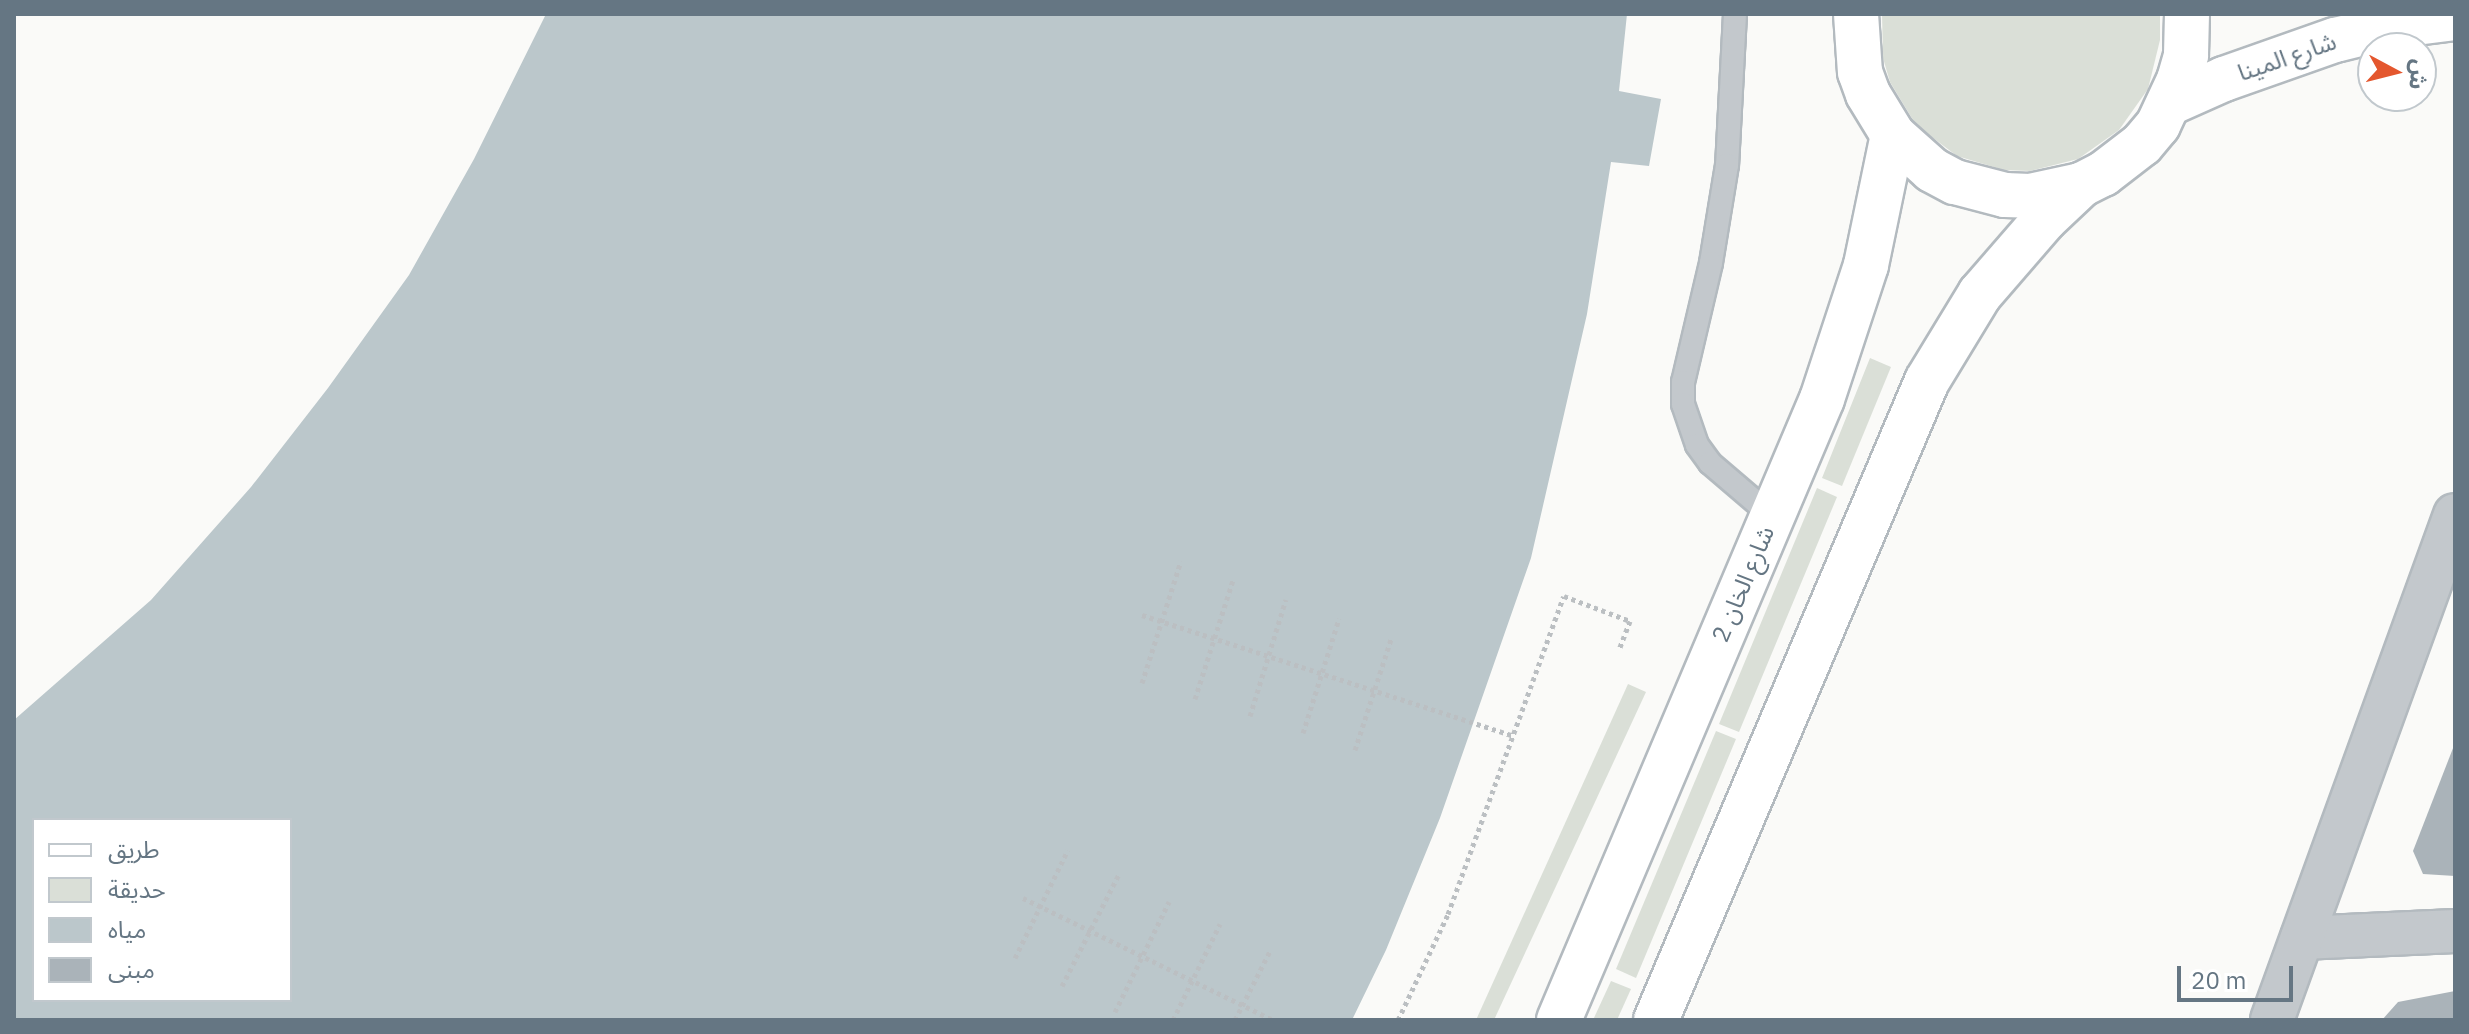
<!DOCTYPE html>
<meta charset="utf-8">
<style>
body{margin:0}
#map{position:relative;width:2469px;height:1034px;overflow:hidden;background:#fafaf8;font-family:"IBM Plex Sans","Noto Sans Arabic",sans-serif}
div>[style]{position:absolute}
[style*='--x']{left:calc(var(--x)*1px);top:calc(var(--y)*1px);width:calc(var(--w)*1px);rotate:calc(var(--a)*1deg)}
.green>*{inset:0;background:#dadfd7}
.water>*{inset:0;background:#bbc7cb}
.building>*{inset:0;background:#aab3b9}
.path>*{height:5px;margin-top:-2.5px;transform-origin:0;background:repeating-linear-gradient(90deg,#bbbfc2 0 4px,transparent 0 8px)}
.roads{filter:drop-shadow(2px 0 #b3babf) drop-shadow(-2px 0 #b3babf) drop-shadow(0 2px #b3babf) drop-shadow(0 -2px #b3babf)}
.service>*{height:22px;margin:-11px;padding:0 11px;transform-origin:11px;border-radius:11px;background:#c3c8cc}
.minor>*{height:42px;margin:-21px;padding:0 21px;transform-origin:21px;border-radius:21px;background:#c3c8cc}
.secondary>*{height:44px;margin:-22px;padding:0 22px;transform-origin:22px;border-radius:22px;background:#fff}
span{translate:-50% -50%;white-space:nowrap;text-align:center;line-height:1.15;-webkit-text-stroke:8px #fff;paint-order:stroke}
.street-label{font-size:24px;color:#657683}
.frame{position:absolute;inset:0;border:16px solid #657683;pointer-events:none}
.legend{position:absolute;left:32px;top:818px;width:260px;height:184px;box-sizing:border-box;background:#fff;border:2px solid #c1c8cd;margin:0;padding:10px 14px;list-style:none;font-size:24px;color:#657683}
.legend li{display:flex;align-items:center;gap:16px;height:40px}
.legend b{width:40px;border:2px solid #c1c8cd}
.north{position:absolute;left:2357px;top:32px;width:80px;height:80px;box-sizing:border-box;background:#fff;border:2px solid #c1c8cd;border-radius:50%;rotate:97deg;font-size:22px;font-weight:700;line-height:32px;text-align:center;color:#657683}
.north::after{content:'';display:block;margin:auto;width:28px;height:36px;background:#e4572e;clip-path:polygon(50% 0,100% 100%,50% 72%,0 100%)}
.scale{position:absolute;left:2177px;top:966px;width:116px;height:36px;box-sizing:border-box;border:4px solid #657683;border-top:0;padding-left:10px;font-size:24px;line-height:28px;white-space:nowrap;color:#657683;-webkit-text-stroke:6px #fff;paint-order:stroke}
</style>
<div id="map">
<div class="green">
<i style="clip-path:polygon(1882px 14px,2160px 14px,2160px 40px,2148px 89px,2119px 130px,2078px 159px,2030px 171px,2004px 170px,1957px 156px,1916px 125px,1890px 82px,1883px 58px)"></i>
<i style="clip-path:polygon(1870px 358px,1891px 367px,1842px 486px,1822px 478px)"></i>
<i style="clip-path:polygon(1817px 488px,1837px 497px,1739px 732px,1719px 724px)"></i>
<i style="clip-path:polygon(1628px 684px,1646px 692px,1494px 1020px,1476px 1020px)"></i>
<i style="clip-path:polygon(1716px 731px,1736px 739px,1636px 978px,1616px 969px)"></i>
<i style="clip-path:polygon(1611px 981px,1631px 989px,1617px 1020px,1593px 1020px)"></i>
</div>
<div class="water">
<i style="clip-path:polygon(evenodd,546px 14px,1627px 14px,1619px 91px,1661px 99px,1649px 166px,1611px 162px,1587px 314px,1531px 558px,1440px 818px,1386px 950px,1352px 1020px,14px 1020px,14px 720px,151px 600px,251px 487px,328px 388px,409px 275px,474px 159px,546px 14px,34px 820px,290px 820px,290px 1000px,34px 1000px,34px 820px)"></i>
</div>
<div class="building">
<i style="clip-path:polygon(2455px 743px,2455px 876px,2423px 874px,2413px 851px)"></i>
<i style="clip-path:polygon(2455px 991px,2455px 1020px,2382px 1020px,2398px 1002px)"></i>
</div>
<div class="path">
<i style="--x:1142;--y:615;--w:391;--a:18"></i>
<i style="--x:1142;--y:683;--w:128;--a:-72.3"></i>
<i style="--x:1195;--y:699;--w:125;--a:-72.3"></i>
<i style="--x:1250;--y:716;--w:122;--a:-72.9"></i>
<i style="--x:1303;--y:733;--w:120;--a:-72.5"></i>
<i style="--x:1355;--y:750;--w:117;--a:-72"></i>
<i style="--x:1023;--y:898;--w:278;--a:26"></i>
<i style="--x:1015;--y:958;--w:120;--a:-63.9"></i>
<i style="--x:1062;--y:986;--w:126;--a:-63"></i>
<i style="--x:1115;--y:1012;--w:123;--a:-63.9"></i>
<i style="--x:1173;--y:1020;--w:107;--a:-63.9"></i>
<i style="--x:1235;--y:1020;--w:77;--a:-63.1"></i>
<i style="--x:1398;--y:1020;--w:117;--a:-64.7"></i>
<i style="--x:1448;--y:914;--w:338;--a:-70"></i>
<i style="--x:1564;--y:596;--w:71;--a:20.7"></i>
<i style="--x:1630;--y:621;--w:30;--a:111"></i>
</div>
<div class="roads">
<div class="service">
<i style="--x:1735;--y:14;--w:151;--a:93"></i>
<i style="--x:1727;--y:165;--w:99;--a:99.3"></i>
<i style="--x:1711;--y:263;--w:122;--a:103.2"></i>
<i style="--x:1683;--y:382;--w:22;--a:90"></i>
<i style="--x:1683;--y:404;--w:43;--a:71.1"></i>
<i style="--x:1697;--y:445;--w:22;--a:54"></i>
<i style="--x:1710;--y:463;--w:82;--a:40.5"></i>
</div>
<div class="minor">
<i style="--x:2302;--y:938;--w:153;--a:-2.6"></i>
<i style="--x:2272;--y:1020;--w:537;--a:-70.08"></i>
</div>
<div class="secondary">
<i style="--x:1856;--y:14;--w:58;--a:86.1"></i>
<i style="--x:1860;--y:72;--w:23;--a:70"></i>
<i style="--x:1868;--y:94;--w:48;--a:58.6"></i>
<i style="--x:1893;--y:135;--w:52;--a:41.9"></i>
<i style="--x:1932;--y:170;--w:26;--a:28"></i>
<i style="--x:1955;--y:182;--w:52;--a:14.6"></i>
<i style="--x:2005;--y:195;--w:25;--a:2"></i>
<i style="--x:2030;--y:196;--w:52;--a:-12.2"></i>
<i style="--x:2081;--y:185;--w:25;--a:-27"></i>
<i style="--x:2103;--y:174;--w:49;--a:-37.6"></i>
<i style="--x:2142;--y:144;--w:25;--a:-50"></i>
<i style="--x:2158;--y:125;--w:50;--a:-65"></i>
<i style="--x:2179;--y:80;--w:26;--a:-74"></i>
<i style="--x:2186;--y:55;--w:41;--a:-88.6"></i>
<i style="--x:2170;--y:103;--w:59;--a:-24"></i>
<i style="--x:2224;--y:79;--w:118;--a:-19.4"></i>
<i style="--x:2335;--y:40;--w:59;--a:-13.8"></i>
<i style="--x:2392;--y:26;--w:64;--a:-7.2"></i>
<i style="--x:1559;--y:1020;--w:674;--a:-67.05"></i>
<i style="--x:1822;--y:399;--w:141;--a:-71.8"></i>
<i style="--x:1866;--y:265;--w:133;--a:-78.3"></i>
<i style="--x:1656;--y:1020;--w:694;--a:-67.02"></i>
<i style="--x:1927;--y:381;--w:102;--a:-58.7"></i>
<i style="--x:1980;--y:294;--w:99;--a:-49.1"></i>
<i style="--x:2045;--y:219;--w:50;--a:-43.4"></i>
</div>
</div>
<div class="street-label">
<span style="left:2287px;top:57px;rotate:-19deg">شارع المينا</span>
<span style="left:1743px;top:584px;rotate:-67deg">شارع الخان 2</span>
</div>
<div class="frame"></div>
<ul class="legend">
<li><b style="height:10px;background:#fff"></b>طريق</li>
<li><b style="height:22px;background:#dadfd7"></b>حديقة</li>
<li><b style="height:22px;background:#bbc7cb"></b>مياه</li>
<li><b style="height:22px;background:#aab3b9"></b>مبنى</li>
</ul>
<div class="north">ش</div>
<div class="scale">20 m</div>
</div>
